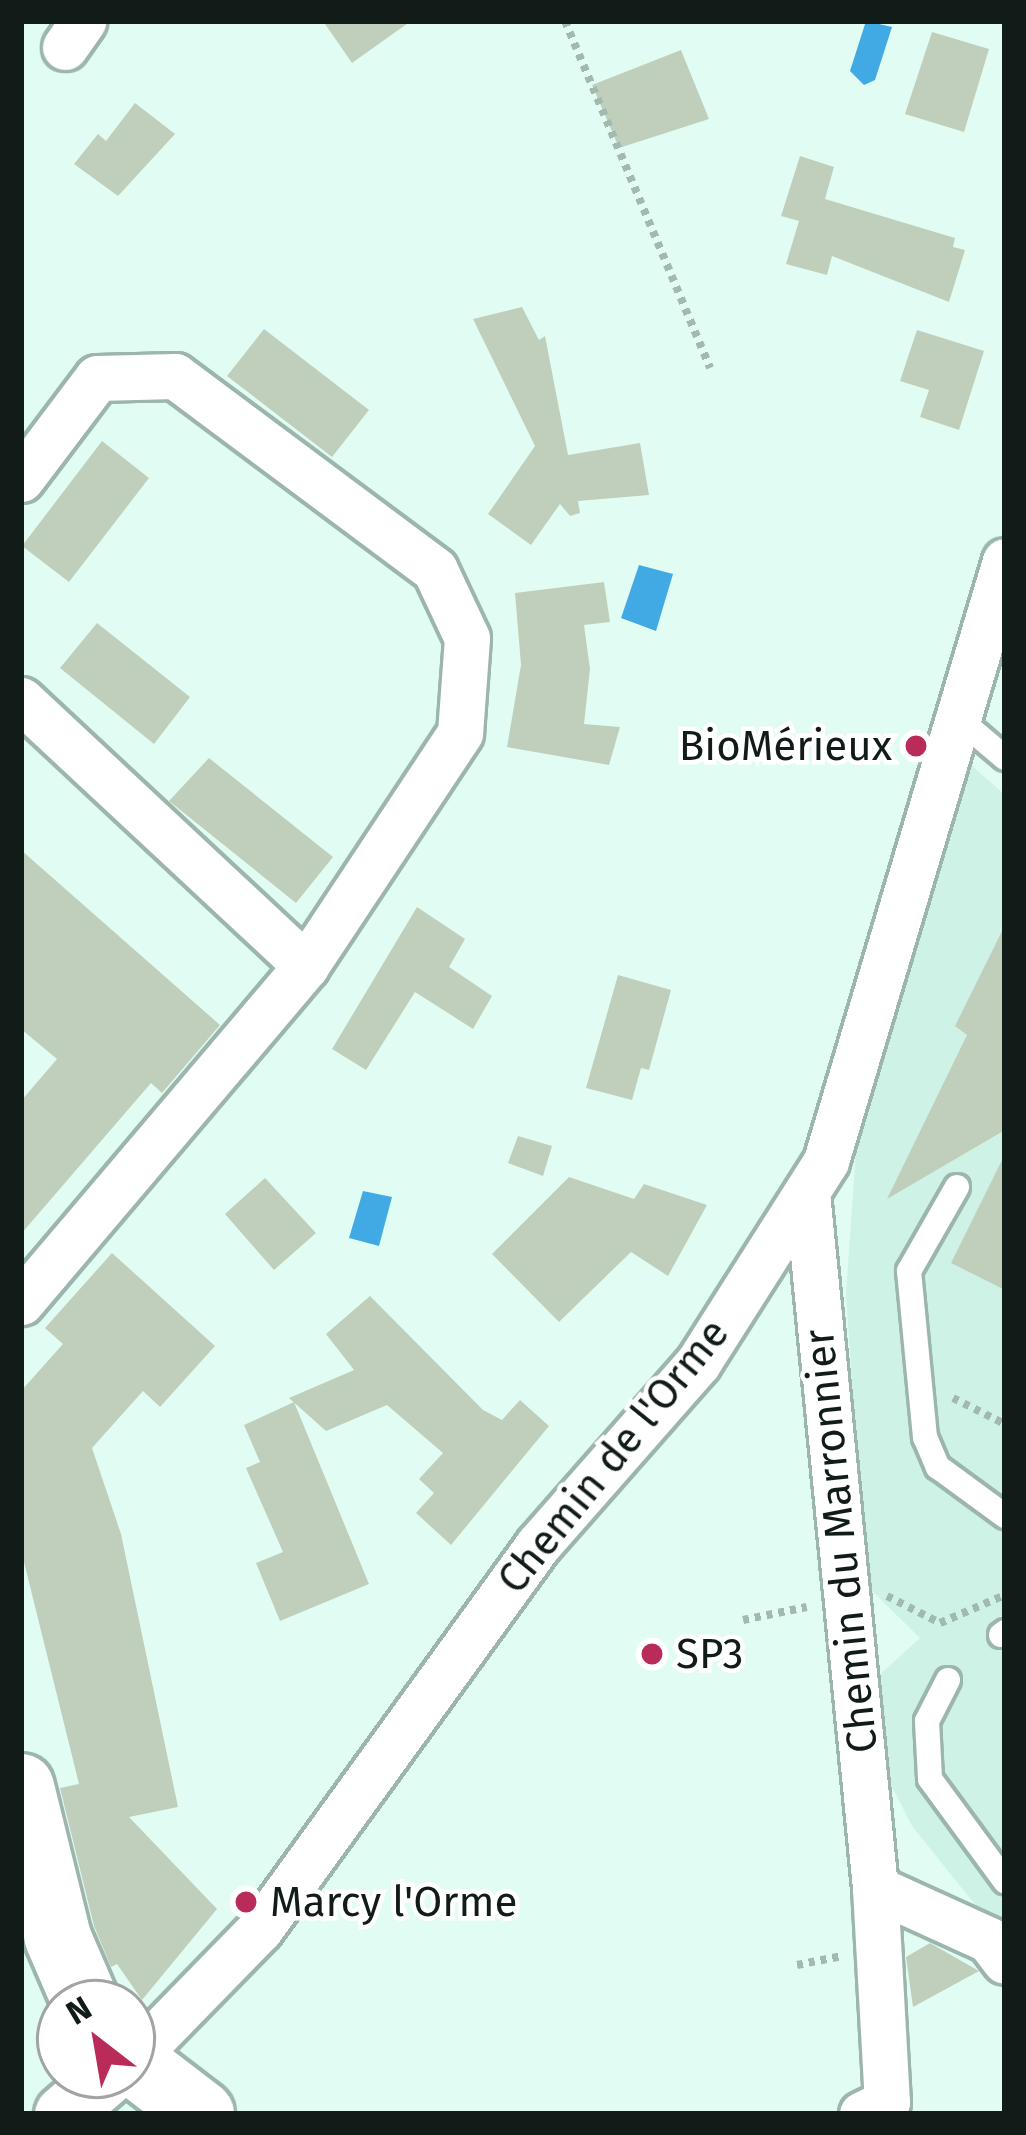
<!DOCTYPE html>
<meta charset="utf-8">
<style>
body{margin:0}
#map{position:relative;width:1026px;height:2135px;overflow:hidden;background:#e1fdf3;font-family:"Fira Sans",sans-serif}
div>[style]{position:absolute}
[style*='--x']{left:calc(var(--x)*1px);top:calc(var(--y)*1px);width:calc(var(--w)*1px);rotate:calc(var(--a)*1deg)}
.built>*{inset:0;background:#cef2e5}
.water>*{inset:0;background:#41aae4}
.building>*{inset:0;background:#c0cfbb}
.path>*{height:8px;margin-top:-4px;transform-origin:0;background:repeating-linear-gradient(90deg,#a2b9b0 0 6px,transparent 0 12px)}
.roads{filter:drop-shadow(3px 0 #9cb6ad) drop-shadow(-3px 0 #9cb6ad) drop-shadow(0 3px #9cb6ad) drop-shadow(0 -3px #9cb6ad)}
.service>*{height:24px;margin:-12px;padding:0 12px;transform-origin:12px;border-radius:12px;background:#fff}
.minor>*{height:45px;margin:-22.5px;padding:0 22.5px;transform-origin:22.5px;border-radius:22.5px;background:#fff}
.tertiary>*{height:57px;margin:-28.5px;padding:0 28.5px;transform-origin:28.5px;border-radius:28.5px;background:#fff}
.secondary>*{height:66px;margin:-33px;padding:0 33px;transform-origin:33px;border-radius:33px;background:#fff}
.dots>*{width:33px;height:33px;translate:-50% -50%;box-sizing:border-box;border:6px solid #fff;border-radius:50%}
span{translate:-50% -50%;white-space:nowrap;text-align:center;line-height:1.15;-webkit-text-stroke:9px #fff;paint-order:stroke}
.poi-label{font-size:42px;color:#111b17}
.right{translate:-100% -50%;text-align:right}
.left{translate:0 -50%;text-align:left}
.street-label{font-size:42px;color:#111b17}
.frame{position:absolute;inset:0;border:24px solid #111b17;pointer-events:none}
.north{position:absolute;left:36px;top:1979px;width:120px;height:120px;box-sizing:border-box;background:#fff;border:3px solid #a0a4a2;border-radius:50%;rotate:329deg;font-size:33px;font-weight:700;line-height:48px;text-align:center;color:#111b17}
.north::after{content:'';display:block;margin:auto;width:42px;height:54px;background:#b92b58;clip-path:polygon(50% 0,100% 100%,50% 72%,0 100%)}
</style>
<div id="map">
<div class="built">
<i style="clip-path:polygon(970px 764px,1005px 795px,1005px 1942px,912px 1826px,887px 1777px,875px 1679px,920px 1638px,866px 1585px,846px 1295px,856px 1149px)"></i>
</div>
<div class="water">
<i style="clip-path:polygon(866px 21px,892px 27px,875px 80px,864px 85px,850px 71px)"></i>
<i style="clip-path:polygon(639px 565px,673px 574px,656px 631px,621px 618px)"></i>
<i style="clip-path:polygon(363px 1191px,392px 1197px,379px 1246px,349px 1238px)"></i>
</div>
<div class="building">
<i style="clip-path:polygon(323px 21px,411px 21px,352px 63px)"></i>
<i style="clip-path:polygon(932px 32px,989px 49px,964px 132px,905px 114px)"></i>
<i style="clip-path:polygon(681px 50px,709px 119px,619px 148px,592px 85px)"></i>
<i style="clip-path:polygon(135px 103px,175px 134px,118px 196px,74px 164px,98px 134px,106px 141px)"></i>
<i style="clip-path:polygon(800px 156px,834px 167px,825px 199px,955px 238px,953px 247px,965px 250px,949px 302px,832px 256px,827px 275px,786px 264px,799px 221px,781px 216px)"></i>
<i style="clip-path:polygon(522px 307px,539px 340px,545px 336px,568px 455px,640px 443px,649px 495px,578px 501px,580px 513px,570px 516px,560px 504px,531px 545px,488px 514px,535px 446px,473px 319px)"></i>
<i style="clip-path:polygon(264px 329px,369px 410px,332px 457px,227px 376px)"></i>
<i style="clip-path:polygon(917px 330px,984px 351px,959px 430px,920px 417px,929px 390px,900px 381px)"></i>
<i style="clip-path:polygon(102px 441px,149px 478px,69px 582px,22px 546px)"></i>
<i style="clip-path:polygon(604px 582px,610px 622px,584px 625px,590px 669px,584px 724px,620px 727px,609px 765px,507px 747px,521px 665px,515px 593px)"></i>
<i style="clip-path:polygon(97px 623px,190px 697px,154px 744px,60px 668px)"></i>
<i style="clip-path:polygon(209px 758px,333px 857px,296px 903px,169px 801px)"></i>
<i style="clip-path:polygon(21px 850px,220px 1025px,162px 1093px,151px 1083px,21px 1234px,21px 1101px,57px 1059px,21px 1029px)"></i>
<i style="clip-path:polygon(417px 907px,465px 939px,449px 967px,492px 996px,473px 1029px,415px 992px,366px 1070px,332px 1049px)"></i>
<i style="clip-path:polygon(1005px 925px,1005px 1130px,887px 1199px,967px 1035px,955px 1026px)"></i>
<i style="clip-path:polygon(618px 975px,671px 990px,649px 1070px,641px 1068px,632px 1100px,586px 1088px)"></i>
<i style="clip-path:polygon(518px 1136px,552px 1146px,543px 1176px,508px 1163px)"></i>
<i style="clip-path:polygon(1005px 1154px,1005px 1290px,951px 1263px)"></i>
<i style="clip-path:polygon(569px 1177px,634px 1199px,644px 1184px,707px 1205px,668px 1276px,631px 1252px,559px 1322px,492px 1254px)"></i>
<i style="clip-path:polygon(265px 1178px,316px 1233px,274px 1270px,225px 1214px)"></i>
<i style="clip-path:polygon(112px 1253px,215px 1346px,160px 1407px,143px 1391px,92px 1448px,121px 1534px,178px 1807px,129px 1817px,217px 1909px,142px 2000px,117px 1964px,111px 1967px,94px 1926px,60px 1788px,79px 1784px,21px 1550px,21px 1391px,63px 1344px,45px 1328px)"></i>
<i style="clip-path:polygon(370px 1296px,483px 1410px,502px 1420px,520px 1400px,549px 1426px,451px 1545px,416px 1513px,434px 1493px,419px 1479px,443px 1453px,387px 1405px,326px 1431px,289px 1398px,354px 1370px,326px 1334px)"></i>
<i style="clip-path:polygon(294px 1402px,369px 1584px,280px 1621px,256px 1563px,283px 1552px,246px 1468px,260px 1462px,244px 1425px)"></i>
<i style="clip-path:polygon(930px 1943px,979px 1971px,913px 2007px,906px 1957px)"></i>
</div>
<div class="path">
<i style="--x:565;--y:21;--w:376;--a:67.3"></i>
<i style="--x:953;--y:1398;--w:58;--a:26.6"></i>
<i style="--x:887;--y:1596;--w:59;--a:27"></i>
<i style="--x:940;--y:1623;--w:71;--a:-23.3"></i>
<i style="--x:743;--y:1620;--w:65;--a:-11.5"></i>
<i style="--x:797;--y:1965;--w:46;--a:-11.3"></i>
</div>
<div class="roads">
<div class="service">
<i style="--x:959;--y:719;--w:60;--a:40.3"></i>
<i style="--x:957;--y:1187;--w:97;--a:119.7"></i>
<i style="--x:909;--y:1271;--w:167;--a:84.5"></i>
<i style="--x:925;--y:1437;--w:33;--a:67"></i>
<i style="--x:938;--y:1467;--w:83;--a:36.2"></i>
<i style="--x:1001;--y:1635;--w:5;--a:-37"></i>
<i style="--x:948;--y:1680;--w:46;--a:117.1"></i>
<i style="--x:927;--y:1721;--w:58;--a:87"></i>
<i style="--x:930;--y:1779;--w:127;--a:53.7"></i>
</div>
<div class="minor">
<i style="--x:65;--y:47;--w:32;--a:-55"></i>
<i style="--x:21;--y:479;--w:126;--a:-53"></i>
<i style="--x:97;--y:378;--w:78;--a:-1.5"></i>
<i style="--x:175;--y:376;--w:324;--a:36.7"></i>
<i style="--x:435;--y:570;--w:75;--a:64.8"></i>
<i style="--x:467;--y:638;--w:95;--a:94.2"></i>
<i style="--x:460;--y:733;--w:279;--a:123.5"></i>
<i style="--x:306;--y:966;--w:441;--a:130.3"></i>
<i style="--x:21;--y:700;--w:390;--a:43"></i>
<i style="--x:807;--y:1193;--w:698;--a:84.41"></i>
<i style="--x:875;--y:1888;--w:214;--a:86.8"></i>
<i style="--x:887;--y:2102;--w:28;--a:154"></i>
<i style="--x:875;--y:1888;--w:125;--a:24.5"></i>
<i style="--x:989;--y:1940;--w:26;--a:53"></i>
<i style="--x:132;--y:2060;--w:183;--a:-45.7"></i>
<i style="--x:260;--y:1929;--w:474;--a:-54.1"></i>
<i style="--x:538;--y:1545;--w:242;--a:-48.7"></i>
<i style="--x:698;--y:1363;--w:239;--a:-57.6"></i>
<i style="--x:826;--y:1161;--w:626;--a:-73.39"></i>
</div>
<div class="tertiary">
<i style="--x:63;--y:2114;--w:60;--a:-40.9"></i>
</div>
<div class="secondary">
<i style="--x:21;--y:1787;--w:155;--a:76.2"></i>
<i style="--x:58;--y:1938;--w:71;--a:66.7"></i>
<i style="--x:132;--y:2061;--w:87;--a:37.5"></i>
</div>
</div>
<div class="dots">
<i style="left:916px;top:746px;background:#b92b58"></i>
<i style="left:652px;top:1654px;background:#b92b58"></i>
<i style="left:246px;top:1902px;background:#b92b58"></i>
</div>
<div class="poi-label">
<span class="right" style="left:892px;top:746px">BioMérieux</span>
<span class="left" style="left:676px;top:1654px">SP3</span>
<span class="left" style="left:270px;top:1902px">Marcy l'Orme</span>
</div>
<div class="street-label">
<span style="left:613px;top:1456px;rotate:-51deg">Chemin de l'Orme</span>
<span style="left:841px;top:1541px;rotate:-96deg">Chemin du Marronnier</span>
</div>
<div class="frame"></div>
<div class="north">N</div>
</div>
